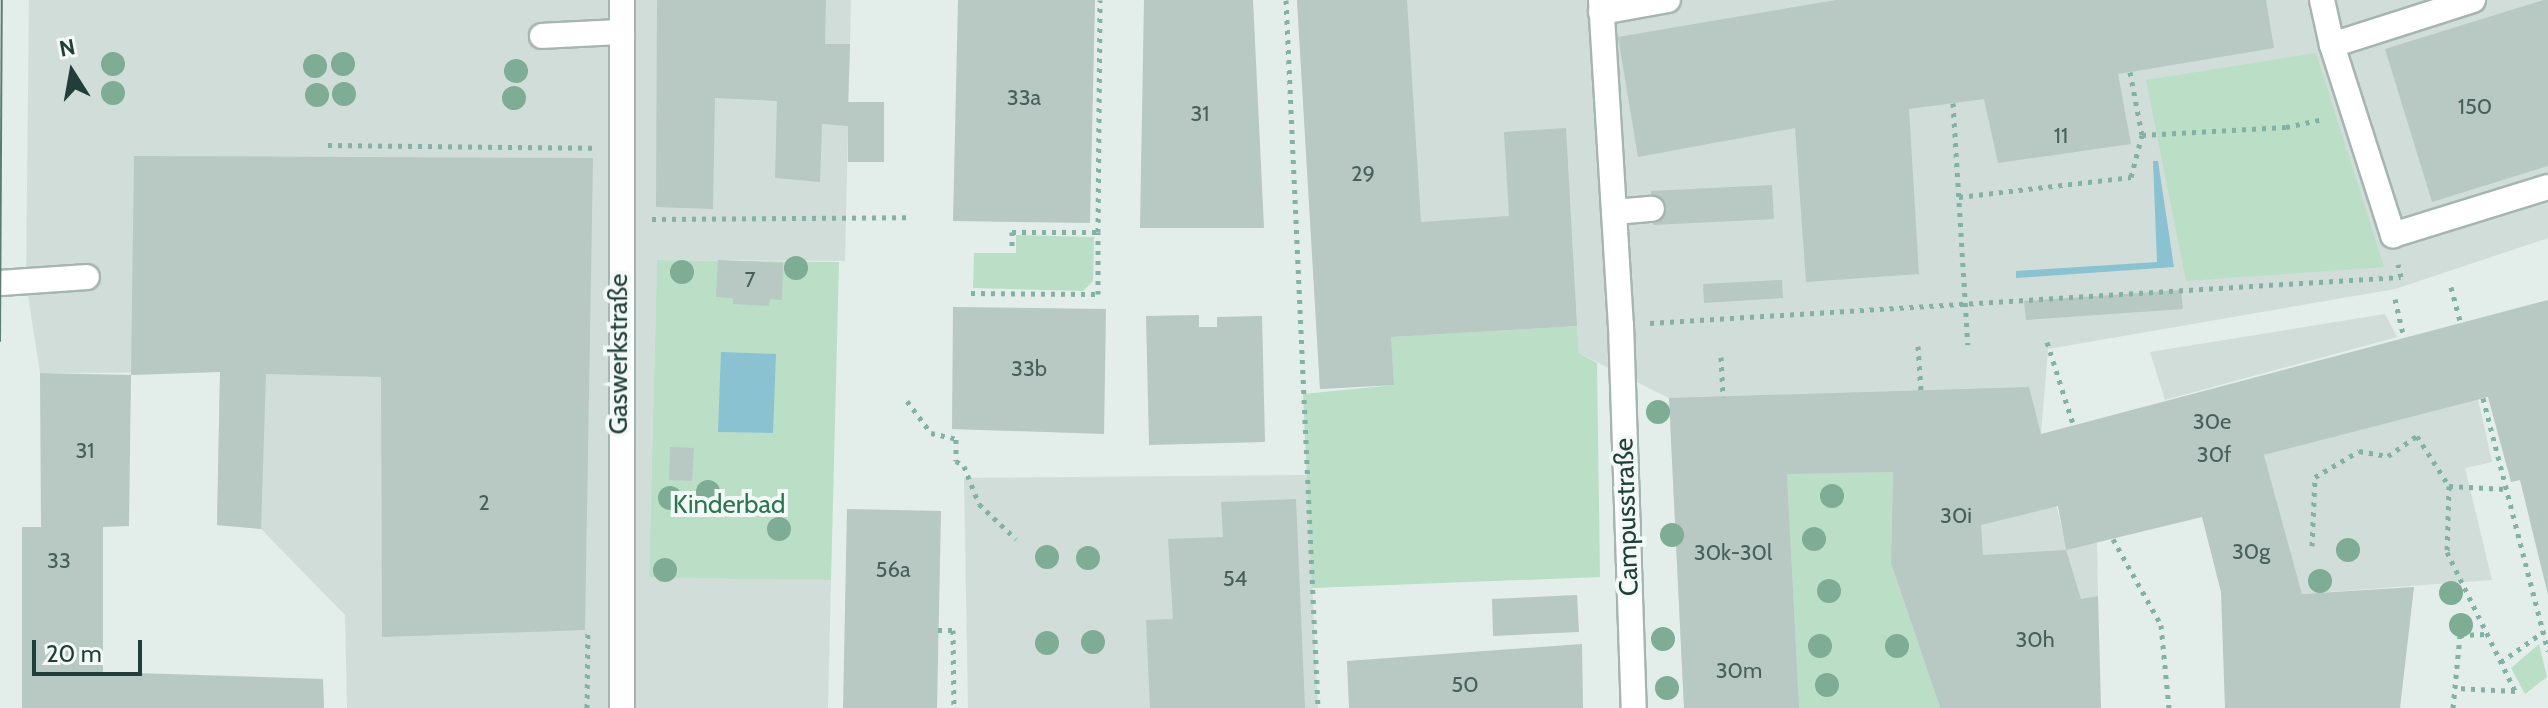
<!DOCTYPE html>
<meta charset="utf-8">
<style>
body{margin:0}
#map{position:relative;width:2548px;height:708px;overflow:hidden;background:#e3ede9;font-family:Cabin,sans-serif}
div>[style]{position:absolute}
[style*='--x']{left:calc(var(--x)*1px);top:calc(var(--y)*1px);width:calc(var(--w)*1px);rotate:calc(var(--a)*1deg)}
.built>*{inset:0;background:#d1ddd8}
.green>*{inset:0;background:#bbdec7}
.water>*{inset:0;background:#8ac2d2}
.building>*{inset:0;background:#b8c8c2}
.path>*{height:5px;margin-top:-2.5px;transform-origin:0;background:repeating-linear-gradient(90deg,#83b1a6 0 4px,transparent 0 10px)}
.roads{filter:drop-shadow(2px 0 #a5b5b1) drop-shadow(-2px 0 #a5b5b1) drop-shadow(0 2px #a5b5b1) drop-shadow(0 -2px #a5b5b1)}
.minor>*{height:24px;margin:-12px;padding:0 12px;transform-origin:12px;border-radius:12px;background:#fff}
.tram>*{height:2px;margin:-1px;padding:0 1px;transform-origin:1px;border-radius:1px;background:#5d7a74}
.trees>*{width:24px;height:24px;margin:-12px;border-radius:50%;background:#7eac94}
span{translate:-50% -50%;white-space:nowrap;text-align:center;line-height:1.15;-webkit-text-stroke:8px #f3f9f7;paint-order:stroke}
.number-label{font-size:22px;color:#48605b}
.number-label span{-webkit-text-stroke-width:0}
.street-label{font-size:26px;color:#223e39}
.park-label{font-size:26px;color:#2c764e}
.north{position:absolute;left:32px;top:32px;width:80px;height:80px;-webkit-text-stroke:6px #f3f9f7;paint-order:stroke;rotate:349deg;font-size:22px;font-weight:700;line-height:32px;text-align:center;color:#223e39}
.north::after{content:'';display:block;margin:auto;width:28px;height:36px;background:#223e39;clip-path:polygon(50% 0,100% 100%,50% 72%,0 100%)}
.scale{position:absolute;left:32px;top:640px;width:110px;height:36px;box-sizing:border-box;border:4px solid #223e39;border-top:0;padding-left:10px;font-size:24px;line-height:28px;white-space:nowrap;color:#223e39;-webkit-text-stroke:6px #f3f9f7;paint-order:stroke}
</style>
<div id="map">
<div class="built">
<i style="clip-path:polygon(29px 0,851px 0,845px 261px,657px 260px,649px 576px,831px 580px,828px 708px,347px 708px,345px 615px,261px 529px,217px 525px,220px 372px,40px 373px,26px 282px)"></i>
<i style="clip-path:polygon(1297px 0,2548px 0,2548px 238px,2395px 289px,2048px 349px,2041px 434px,2066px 549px,2097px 542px,2098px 596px,1924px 655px,1891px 563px,1893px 472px,1799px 708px,1684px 708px,1669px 398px,1579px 353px,1577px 326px,1392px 337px,1394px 385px,1320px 389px)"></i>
<i style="clip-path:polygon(2385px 314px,2397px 337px,2165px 400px,2150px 352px)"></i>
<i style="clip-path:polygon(2478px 399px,2492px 462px,2465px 468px,2492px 580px,2302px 594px,2264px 455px)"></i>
<i style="clip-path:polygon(1307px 475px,1318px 708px,968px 708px,964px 478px)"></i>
</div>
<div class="green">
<i style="clip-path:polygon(2316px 53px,2384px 267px,2186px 281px,2146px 80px)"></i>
<i style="clip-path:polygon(1016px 235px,1094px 237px,1093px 281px,1083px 291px,973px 288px,974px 253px,1016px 253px)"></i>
<i style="clip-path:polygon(657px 260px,839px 262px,831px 580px,649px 577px)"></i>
<i style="clip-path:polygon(1577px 326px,1579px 353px,1597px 363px,1600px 577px,1312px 588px,1303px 394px,1394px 385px,1391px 337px)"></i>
<i style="clip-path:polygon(1893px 472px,1891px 563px,1940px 708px,1799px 708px,1787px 474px)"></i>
<i style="clip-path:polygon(2539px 644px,2547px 677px,2525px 694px,2511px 668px)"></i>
</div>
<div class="water">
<i style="clip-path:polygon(2153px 161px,2158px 161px,2174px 267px,2016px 278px,2016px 271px,2157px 262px)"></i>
<i style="clip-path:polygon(721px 352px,776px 354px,773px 433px,718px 432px)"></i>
</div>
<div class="building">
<i style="clip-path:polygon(657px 0,826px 0,825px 44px,850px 44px,848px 102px,884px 102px,884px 162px,848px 162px,848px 126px,822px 124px,820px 182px,775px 178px,777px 101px,715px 98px,713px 209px,656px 207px)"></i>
<i style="clip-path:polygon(958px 0,1095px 0,1090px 223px,953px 221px)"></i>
<i style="clip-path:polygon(1144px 0,1253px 0,1264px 228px,1140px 228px)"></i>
<i style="clip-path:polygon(1297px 0,1407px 0,1421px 222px,1509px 216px,1504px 132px,1566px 128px,1577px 326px,1391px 337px,1394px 385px,1320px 389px)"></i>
<i style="clip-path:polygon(1836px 0,2266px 0,2274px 48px,2118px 74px,2131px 144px,1998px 163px,1984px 99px,1909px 109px,1919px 274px,1806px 282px,1795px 128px,1638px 157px,1618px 37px)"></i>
<i style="clip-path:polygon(2544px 0,2548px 0,2548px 166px,2432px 202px,2385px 49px)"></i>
<i style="clip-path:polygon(134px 156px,593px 158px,585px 630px,382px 637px,381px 377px,266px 374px,261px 529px,217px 525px,220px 372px,131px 375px)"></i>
<i style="clip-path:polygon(1772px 185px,1774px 219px,1653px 225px,1651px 191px)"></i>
<i style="clip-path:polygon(718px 260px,783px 263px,782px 300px,770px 299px,769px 306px,733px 304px,733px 298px,716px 297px)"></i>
<i style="clip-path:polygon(1782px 280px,1783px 298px,1704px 303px,1703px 284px)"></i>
<i style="clip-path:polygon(2181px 290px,2183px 309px,2026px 320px,2024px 301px)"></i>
<i style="clip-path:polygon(2548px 300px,2548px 595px,2520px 480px,2511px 482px,2488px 397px,2264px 455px,2302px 594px,2414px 587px,2400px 708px,2225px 708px,2221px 592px,2202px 517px,2066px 550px,2058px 506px,1981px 525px,1983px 555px,2066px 550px,2081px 599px,2098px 596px,2101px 708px,1940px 708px,1891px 563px,1893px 472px,1787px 474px,1799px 708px,1684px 708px,1669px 398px,2029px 387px,2041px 434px)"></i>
<i style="clip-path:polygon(953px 307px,1106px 309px,1104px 434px,952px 429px)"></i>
<i style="clip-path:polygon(1199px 315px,1199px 327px,1217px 327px,1217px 317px,1262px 316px,1265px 442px,1149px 445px,1146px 316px)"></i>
<i style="clip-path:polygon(40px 373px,131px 375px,129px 526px,103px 527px,103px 672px,323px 679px,324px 708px,22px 708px,22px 527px,41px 527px)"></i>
<i style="clip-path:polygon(670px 447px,694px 448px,692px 481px,669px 480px)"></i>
<i style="clip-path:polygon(1296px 499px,1305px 708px,1150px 708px,1146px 620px,1173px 619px,1168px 539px,1223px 537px,1221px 502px)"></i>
<i style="clip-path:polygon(847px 509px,941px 511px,937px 708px,843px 708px)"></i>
<i style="clip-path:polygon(1577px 595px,1579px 632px,1493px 636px,1492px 599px)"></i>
<i style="clip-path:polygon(1582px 644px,1583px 708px,1349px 708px,1347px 661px)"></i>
</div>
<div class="path">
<i style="--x:1286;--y:0;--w:709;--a:87.41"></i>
<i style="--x:2130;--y:72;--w:64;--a:79.2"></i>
<i style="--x:2142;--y:135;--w:144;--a:-3.2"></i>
<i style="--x:2286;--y:127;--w:39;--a:-12"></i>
<i style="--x:1953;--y:103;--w:242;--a:86.5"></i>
<i style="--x:328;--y:145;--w:266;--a:0.6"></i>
<i style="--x:1959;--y:197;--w:173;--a:-6.6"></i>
<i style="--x:2131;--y:177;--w:43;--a:-75.3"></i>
<i style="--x:652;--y:219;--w:255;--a:-0.4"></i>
<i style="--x:1012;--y:246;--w:14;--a:-90"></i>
<i style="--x:1012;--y:232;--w:86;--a:0"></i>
<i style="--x:1098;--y:232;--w:232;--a:-89.5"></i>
<i style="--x:2451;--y:287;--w:35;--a:75"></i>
<i style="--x:971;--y:293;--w:127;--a:0.5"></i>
<i style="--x:1098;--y:294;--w:62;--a:-90"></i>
<i style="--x:2395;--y:299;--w:37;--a:77"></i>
<i style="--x:1650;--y:323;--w:752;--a:-3.51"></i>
<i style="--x:2401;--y:277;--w:13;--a:-103"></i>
<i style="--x:2047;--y:342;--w:89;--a:72.4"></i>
<i style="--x:1918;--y:346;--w:45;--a:86.2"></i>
<i style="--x:1721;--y:357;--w:40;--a:87.1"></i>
<i style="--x:2483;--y:398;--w:261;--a:75.6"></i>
<i style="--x:907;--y:401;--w:40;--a:53"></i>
<i style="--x:931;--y:433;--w:26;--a:13"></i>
<i style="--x:956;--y:439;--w:22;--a:90"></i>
<i style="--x:956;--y:461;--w:9;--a:32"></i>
<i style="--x:964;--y:466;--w:41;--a:68.5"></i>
<i style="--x:979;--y:504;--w:51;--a:43.4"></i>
<i style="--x:2449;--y:486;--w:57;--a:3"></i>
<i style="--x:2113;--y:539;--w:98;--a:60.8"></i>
<i style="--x:2161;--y:625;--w:83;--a:84.5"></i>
<i style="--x:2312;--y:546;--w:69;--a:-87.5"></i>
<i style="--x:2315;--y:477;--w:51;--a:-30.6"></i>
<i style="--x:2359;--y:451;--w:29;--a:10"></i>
<i style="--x:2388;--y:456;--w:35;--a:-35"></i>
<i style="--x:2417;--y:436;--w:59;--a:57.4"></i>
<i style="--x:2449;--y:486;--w:66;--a:91.7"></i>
<i style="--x:2447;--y:552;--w:155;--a:63.9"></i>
<i style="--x:2515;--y:691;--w:59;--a:-177.1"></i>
<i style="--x:938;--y:630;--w:15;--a:0"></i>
<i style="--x:953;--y:630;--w:78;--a:89.3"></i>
<i style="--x:2501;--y:662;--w:52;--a:-35.5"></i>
<i style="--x:587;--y:708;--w:79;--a:-89.3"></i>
<i style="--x:2453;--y:708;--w:73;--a:-84.5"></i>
<i style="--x:2460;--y:635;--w:27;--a:-2"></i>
</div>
<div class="roads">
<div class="minor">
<i style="--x:1601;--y:0;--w:326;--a:86.5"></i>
<i style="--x:1621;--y:325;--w:383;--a:88.1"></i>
<i style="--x:2322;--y:0;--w:46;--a:77.5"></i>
<i style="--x:2473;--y:0;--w:148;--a:162.3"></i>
<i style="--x:2332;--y:45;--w:200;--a:72.2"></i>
<i style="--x:2393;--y:235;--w:162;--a:-17.2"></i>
<i style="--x:1601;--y:12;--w:68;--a:-10.2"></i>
<i style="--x:542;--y:36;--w:80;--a:-2.9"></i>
<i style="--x:1614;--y:212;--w:38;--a:-5"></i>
<i style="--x:0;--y:283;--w:87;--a:-3.9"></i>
<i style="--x:622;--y:708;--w:708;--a:-90"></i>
</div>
</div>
<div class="tram">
<i style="--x:0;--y:341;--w:341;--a:-89.7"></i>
</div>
<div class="trees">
<i style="left:113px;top:64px"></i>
<i style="left:343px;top:64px"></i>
<i style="left:315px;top:66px"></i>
<i style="left:516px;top:71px"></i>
<i style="left:113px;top:93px"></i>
<i style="left:344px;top:94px"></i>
<i style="left:317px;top:95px"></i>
<i style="left:514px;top:98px"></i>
<i style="left:796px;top:268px"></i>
<i style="left:682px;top:272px"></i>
<i style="left:1658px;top:412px"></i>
<i style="left:708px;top:492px"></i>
<i style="left:1832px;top:496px"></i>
<i style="left:670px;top:498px"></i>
<i style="left:779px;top:529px"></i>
<i style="left:1672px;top:535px"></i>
<i style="left:1814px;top:539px"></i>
<i style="left:2348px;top:550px"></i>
<i style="left:1047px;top:557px"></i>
<i style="left:1088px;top:558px"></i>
<i style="left:665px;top:570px"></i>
<i style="left:2320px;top:581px"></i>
<i style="left:1829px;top:591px"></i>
<i style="left:2451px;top:593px"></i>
<i style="left:2461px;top:625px"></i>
<i style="left:1663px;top:639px"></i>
<i style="left:1093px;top:642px"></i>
<i style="left:1047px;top:643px"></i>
<i style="left:1820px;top:646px"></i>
<i style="left:1897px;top:646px"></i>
<i style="left:1827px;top:685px"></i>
<i style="left:1667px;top:688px"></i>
</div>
<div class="number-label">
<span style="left:1024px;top:98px">33a</span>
<span style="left:2475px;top:107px">150</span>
<span style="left:1200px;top:114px">31</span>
<span style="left:2061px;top:136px">11</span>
<span style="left:1363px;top:174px">29</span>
<span style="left:750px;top:280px">7</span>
<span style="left:1029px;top:369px">33b</span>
<span style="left:2212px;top:422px">30e</span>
<span style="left:85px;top:451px">31</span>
<span style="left:2214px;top:455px">30f</span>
<span style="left:484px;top:503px">2</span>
<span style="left:1956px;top:516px">30i</span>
<span style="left:2251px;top:552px">30g</span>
<span style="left:1733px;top:553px">30k-30l</span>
<span style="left:59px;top:561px">33</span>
<span style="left:893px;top:570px">56a</span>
<span style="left:1235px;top:579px">54</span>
<span style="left:2035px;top:640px">30h</span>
<span style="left:1739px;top:671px">30m</span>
<span style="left:1465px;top:685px">50</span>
</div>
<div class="street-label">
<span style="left:619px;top:354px;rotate:-90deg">Gaswerkstraße</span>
<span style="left:1627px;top:517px;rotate:-92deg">Campusstraße</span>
</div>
<div class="park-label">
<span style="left:729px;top:505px">Kinderbad</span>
</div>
<div class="north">N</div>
<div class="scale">20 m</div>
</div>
